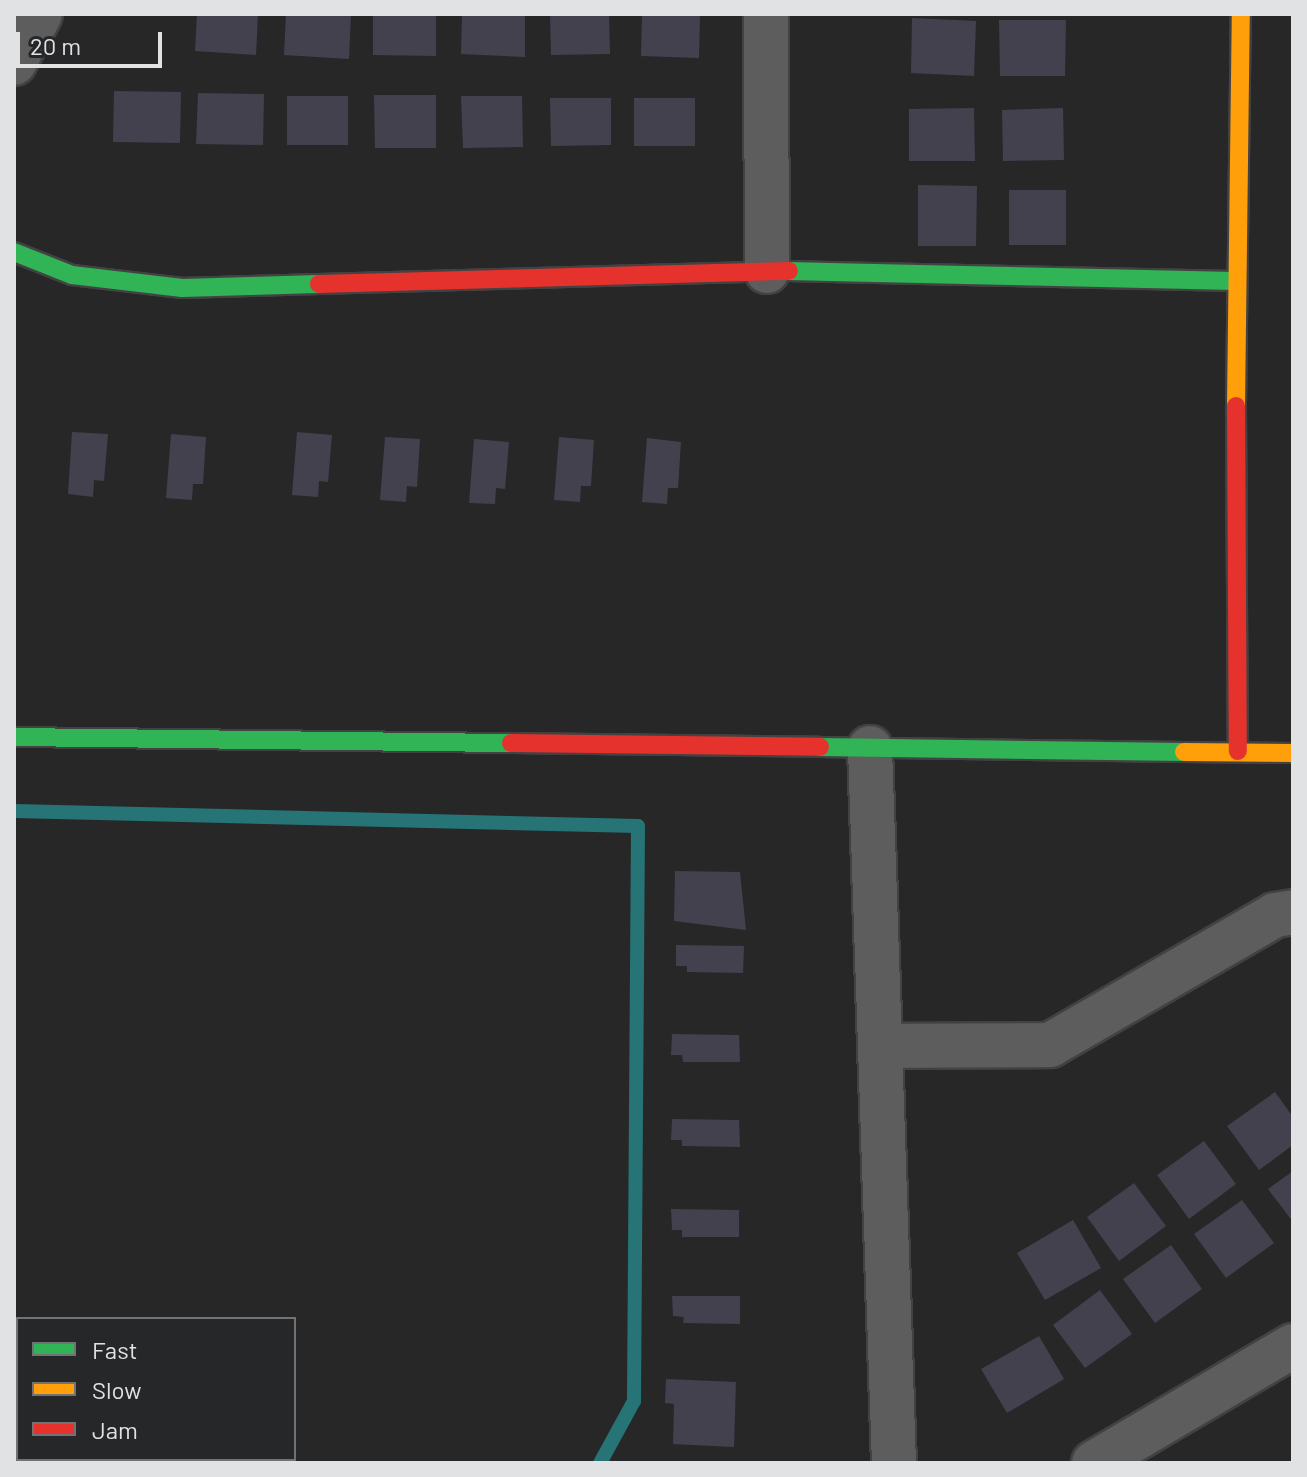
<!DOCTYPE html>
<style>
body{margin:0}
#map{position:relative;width:1307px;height:1477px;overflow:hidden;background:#272728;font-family:Barlow,sans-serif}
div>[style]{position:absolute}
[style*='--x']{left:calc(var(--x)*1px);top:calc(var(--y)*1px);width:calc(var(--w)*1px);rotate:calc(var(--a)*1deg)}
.stream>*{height:14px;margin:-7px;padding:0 7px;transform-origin:7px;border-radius:7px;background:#267476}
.building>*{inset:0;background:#43414e}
.roads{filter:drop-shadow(2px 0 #424243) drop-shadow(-2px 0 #424243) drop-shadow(0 2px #424243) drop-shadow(0 -2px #424243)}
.street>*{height:44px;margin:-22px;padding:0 22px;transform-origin:22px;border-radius:22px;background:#5d5d5e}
.fast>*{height:18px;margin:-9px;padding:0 9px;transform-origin:9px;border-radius:9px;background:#30b455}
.slow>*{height:18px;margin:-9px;padding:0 9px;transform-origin:9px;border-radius:9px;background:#ff9f0a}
.jam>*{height:18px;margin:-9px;padding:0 9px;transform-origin:9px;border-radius:9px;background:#e5322d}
span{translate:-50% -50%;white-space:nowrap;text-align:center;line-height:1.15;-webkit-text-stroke:7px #262729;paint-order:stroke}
.frame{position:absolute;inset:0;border:16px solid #e1e2e3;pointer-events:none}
.legend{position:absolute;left:16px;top:1317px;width:280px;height:144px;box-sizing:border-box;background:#262729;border:2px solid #717273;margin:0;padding:10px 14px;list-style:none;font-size:24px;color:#e1e2e3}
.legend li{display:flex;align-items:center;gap:16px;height:40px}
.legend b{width:40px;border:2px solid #717273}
.scale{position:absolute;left:16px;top:32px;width:146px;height:36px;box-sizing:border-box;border:4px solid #e1e2e3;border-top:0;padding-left:10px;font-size:24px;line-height:28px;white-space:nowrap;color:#e1e2e3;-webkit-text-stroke:6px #262729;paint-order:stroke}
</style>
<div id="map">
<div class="stream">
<i style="--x:14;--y:811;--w:624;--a:1.38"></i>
<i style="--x:638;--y:826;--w:575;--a:90.4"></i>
<i style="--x:634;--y:1401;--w:71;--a:118.7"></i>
</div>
<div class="building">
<i style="clip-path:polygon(197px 14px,258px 14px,256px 55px,195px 51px)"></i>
<i style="clip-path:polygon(286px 14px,351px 14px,349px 59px,284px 55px)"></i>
<i style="clip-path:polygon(373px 14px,436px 14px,436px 56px,373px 55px)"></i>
<i style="clip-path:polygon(462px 14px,525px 14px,525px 57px,461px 54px)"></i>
<i style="clip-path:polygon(550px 14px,609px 14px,610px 54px,551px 55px)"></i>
<i style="clip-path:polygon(642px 14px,700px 14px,699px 58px,641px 56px)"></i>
<i style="clip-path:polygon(912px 18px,976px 21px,974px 76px,911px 73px)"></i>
<i style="clip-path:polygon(999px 20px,1066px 20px,1065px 76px,1000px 76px)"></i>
<i style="clip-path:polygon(114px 91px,181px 92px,180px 143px,113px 142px)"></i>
<i style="clip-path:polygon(198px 93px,264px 94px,263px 145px,196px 144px)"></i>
<i style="clip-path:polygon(374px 95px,436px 95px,436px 148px,375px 148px)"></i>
<i style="clip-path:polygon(287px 96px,348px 96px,348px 145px,287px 145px)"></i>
<i style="clip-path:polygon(461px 96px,522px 96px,523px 147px,463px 148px)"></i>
<i style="clip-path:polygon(550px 98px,611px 98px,611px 145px,551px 146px)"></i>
<i style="clip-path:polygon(634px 98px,695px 98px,695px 146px,634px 146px)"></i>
<i style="clip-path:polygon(974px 108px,975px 161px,909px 161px,909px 109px)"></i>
<i style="clip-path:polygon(1063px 108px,1064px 160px,1003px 161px,1002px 110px)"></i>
<i style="clip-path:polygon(918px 185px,977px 186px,976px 246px,918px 246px)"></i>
<i style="clip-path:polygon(1009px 190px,1066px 190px,1066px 245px,1009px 245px)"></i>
<i style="clip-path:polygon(72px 432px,108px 434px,104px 481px,94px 480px,93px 497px,68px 494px)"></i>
<i style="clip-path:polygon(297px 432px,332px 435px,328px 482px,319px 481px,318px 497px,292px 495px)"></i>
<i style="clip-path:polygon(171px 434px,206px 437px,203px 484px,193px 484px,192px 500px,166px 498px)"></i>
<i style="clip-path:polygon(385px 437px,420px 439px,417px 487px,407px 486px,406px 502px,380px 500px)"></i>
<i style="clip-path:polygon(559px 437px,594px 440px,591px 486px,581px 486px,580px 502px,554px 500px)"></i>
<i style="clip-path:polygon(647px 438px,681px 442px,678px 488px,668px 488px,667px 504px,642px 502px)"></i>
<i style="clip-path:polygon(474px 439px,509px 442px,505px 489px,496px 488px,495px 504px,469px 503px)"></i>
<i style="clip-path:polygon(675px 871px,740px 872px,746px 930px,674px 921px)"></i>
<i style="clip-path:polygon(676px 945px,744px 946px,743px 973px,687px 972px,687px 966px,676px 966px)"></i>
<i style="clip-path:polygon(672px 1034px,739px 1035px,740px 1062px,683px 1062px,682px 1055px,671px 1055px)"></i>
<i style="clip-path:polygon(1275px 1092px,1293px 1117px,1293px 1145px,1259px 1170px,1227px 1126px)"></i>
<i style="clip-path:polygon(672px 1119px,739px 1120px,740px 1147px,682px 1146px,682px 1140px,671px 1140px)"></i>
<i style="clip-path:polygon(1204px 1141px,1236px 1184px,1189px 1219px,1157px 1175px)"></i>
<i style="clip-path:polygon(1293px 1171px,1293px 1222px,1268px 1189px)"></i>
<i style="clip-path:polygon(1134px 1183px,1166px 1226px,1119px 1261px,1087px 1217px)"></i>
<i style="clip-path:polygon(1242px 1200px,1274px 1243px,1226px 1278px,1194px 1234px)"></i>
<i style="clip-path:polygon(671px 1209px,739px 1210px,739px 1237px,682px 1237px,682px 1230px,672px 1230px)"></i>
<i style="clip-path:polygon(1073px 1220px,1101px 1268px,1045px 1300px,1017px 1253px)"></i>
<i style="clip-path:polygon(1171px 1245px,1202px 1289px,1155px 1323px,1123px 1279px)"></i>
<i style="clip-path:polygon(1100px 1290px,1132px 1334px,1085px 1368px,1053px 1325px)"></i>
<i style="clip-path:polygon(672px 1296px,740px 1296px,740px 1324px,683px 1323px,684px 1317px,673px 1316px)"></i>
<i style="clip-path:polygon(1039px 1336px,1064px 1379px,1007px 1413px,981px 1369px)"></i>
<i style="clip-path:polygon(666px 1379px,736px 1382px,734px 1447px,673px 1444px,674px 1404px,665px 1403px)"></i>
</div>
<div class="roads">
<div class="street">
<i style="--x:766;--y:14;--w:257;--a:89.8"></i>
<i style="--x:14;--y:63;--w:55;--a:-62"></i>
<i style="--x:870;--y:748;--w:715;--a:88.08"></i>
<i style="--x:883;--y:1046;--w:167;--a:-0.3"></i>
<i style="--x:1050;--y:1045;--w:260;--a:-30"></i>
<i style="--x:1275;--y:915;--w:18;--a:-9"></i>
<i style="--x:1094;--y:1463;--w:231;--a:-30.5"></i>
</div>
<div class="fast">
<i style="--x:14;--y:252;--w:62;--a:21.6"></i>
<i style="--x:72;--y:275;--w:111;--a:6.7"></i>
<i style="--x:182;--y:288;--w:137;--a:-1.7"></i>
<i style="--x:789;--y:271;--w:446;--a:1.3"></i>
<i style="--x:14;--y:737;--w:497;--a:0.7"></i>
<i style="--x:820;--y:747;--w:364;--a:0.8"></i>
</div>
<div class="slow">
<i style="--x:1236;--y:406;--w:392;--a:-89.3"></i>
<i style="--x:1184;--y:752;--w:109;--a:0.5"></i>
</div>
<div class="jam">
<i style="--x:319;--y:284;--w:470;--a:-1.6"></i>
<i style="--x:1236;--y:406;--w:345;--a:89.7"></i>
<i style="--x:511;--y:743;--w:309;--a:0.7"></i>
</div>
</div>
<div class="frame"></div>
<ul class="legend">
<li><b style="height:10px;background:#30b455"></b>Fast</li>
<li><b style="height:10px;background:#ff9f0a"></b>Slow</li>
<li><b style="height:10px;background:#e5322d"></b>Jam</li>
</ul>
<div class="scale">20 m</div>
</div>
